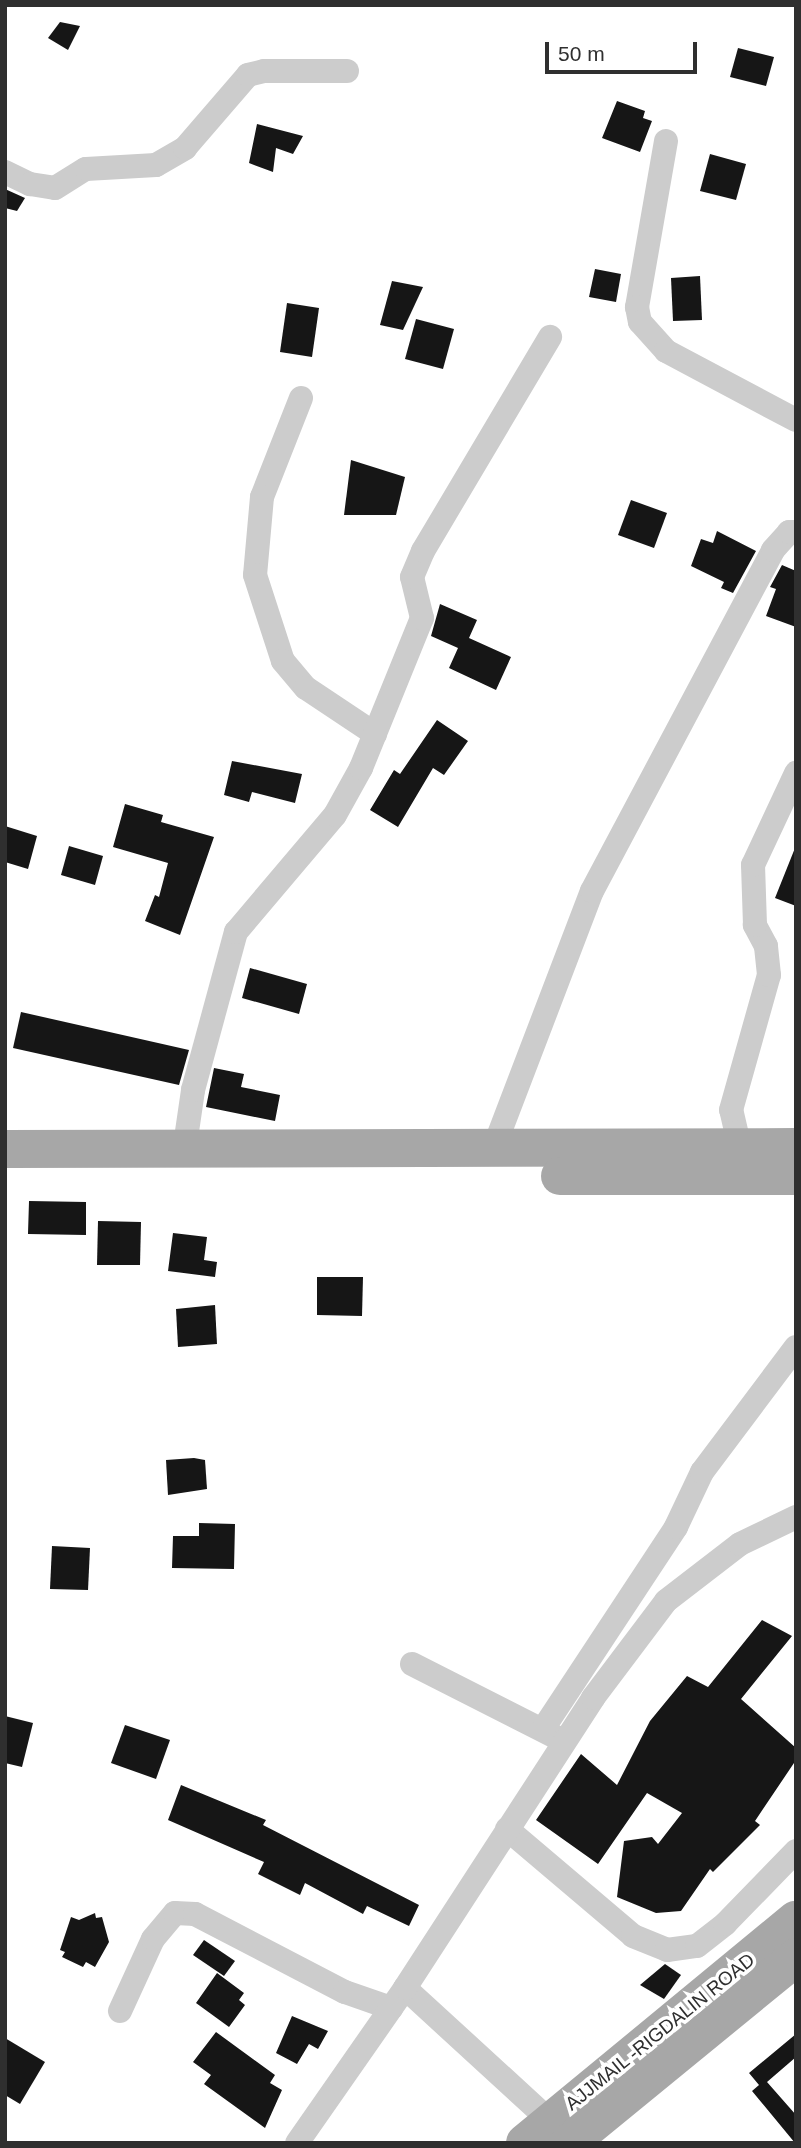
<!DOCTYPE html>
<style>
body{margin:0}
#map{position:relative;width:801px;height:2148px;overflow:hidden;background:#fff;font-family:Helvetica,sans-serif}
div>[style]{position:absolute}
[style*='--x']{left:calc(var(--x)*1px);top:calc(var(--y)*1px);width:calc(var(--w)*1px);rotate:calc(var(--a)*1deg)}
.building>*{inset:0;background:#161616}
.minor>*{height:24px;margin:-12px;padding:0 12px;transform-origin:12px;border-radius:12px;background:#ccc}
.primary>*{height:38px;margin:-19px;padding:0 19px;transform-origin:19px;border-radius:19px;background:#a7a7a7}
span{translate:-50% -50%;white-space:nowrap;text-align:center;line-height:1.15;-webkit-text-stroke:7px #fff;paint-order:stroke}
.street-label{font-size:19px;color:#2f2f2f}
.frame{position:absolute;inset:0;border:7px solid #2f2f2f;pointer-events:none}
.scale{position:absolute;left:545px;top:42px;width:152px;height:32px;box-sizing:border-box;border:4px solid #2f2f2f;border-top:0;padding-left:9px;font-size:21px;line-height:24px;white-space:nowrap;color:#2f2f2f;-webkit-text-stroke:5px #fff;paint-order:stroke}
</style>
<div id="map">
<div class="building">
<i style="clip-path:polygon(60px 22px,80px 26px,68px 50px,48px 38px)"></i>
<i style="clip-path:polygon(738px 48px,774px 57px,766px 86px,730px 77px)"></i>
<i style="clip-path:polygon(617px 101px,645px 111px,643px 118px,652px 121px,640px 152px,602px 138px)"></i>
<i style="clip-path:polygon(257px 124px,303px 136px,293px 154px,276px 148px,273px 172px,249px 163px)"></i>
<i style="clip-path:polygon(710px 154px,746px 164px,736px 200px,700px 191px)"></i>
<i style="clip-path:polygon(5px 189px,25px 198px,17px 211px,5px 208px)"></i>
<i style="clip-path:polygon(595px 269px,621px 274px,616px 302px,589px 297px)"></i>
<i style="clip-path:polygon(700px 276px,702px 320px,673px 321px,671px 278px)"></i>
<i style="clip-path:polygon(392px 281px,423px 287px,403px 330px,380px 325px)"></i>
<i style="clip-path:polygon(287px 303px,319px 308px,312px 357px,280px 352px)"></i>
<i style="clip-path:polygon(416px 319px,454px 329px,443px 369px,405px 359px)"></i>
<i style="clip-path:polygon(351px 460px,405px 477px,396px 515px,344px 515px)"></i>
<i style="clip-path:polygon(631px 500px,667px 513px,654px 548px,618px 535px)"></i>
<i style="clip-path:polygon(717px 531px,756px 551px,733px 593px,721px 588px,724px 582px,691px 566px,701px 539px,713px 543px)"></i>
<i style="clip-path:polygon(782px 565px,796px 571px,796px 627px,766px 616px,776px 589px,770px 587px)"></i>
<i style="clip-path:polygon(440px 604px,477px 620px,469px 638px,511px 657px,496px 690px,449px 668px,458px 648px,431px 636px)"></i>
<i style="clip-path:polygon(437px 720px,468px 741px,444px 775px,433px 768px,398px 827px,370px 810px,394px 770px,400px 774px)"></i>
<i style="clip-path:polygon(232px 761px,302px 774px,295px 803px,252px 792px,249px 802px,224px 795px)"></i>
<i style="clip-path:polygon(125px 804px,163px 815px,161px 822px,214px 837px,180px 935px,145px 921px,155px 895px,159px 897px,168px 863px,113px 847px)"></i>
<i style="clip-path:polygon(5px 826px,37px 836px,28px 869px,5px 862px)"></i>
<i style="clip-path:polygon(69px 846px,103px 856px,95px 885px,61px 875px)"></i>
<i style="clip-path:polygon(795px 848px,796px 848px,796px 906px,775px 898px)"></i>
<i style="clip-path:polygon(250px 968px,307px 984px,299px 1014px,242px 998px)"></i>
<i style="clip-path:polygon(21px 1012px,189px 1050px,179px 1085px,13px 1048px)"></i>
<i style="clip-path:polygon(214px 1068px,244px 1074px,241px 1087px,280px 1095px,275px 1121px,206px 1107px)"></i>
<i style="clip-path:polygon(29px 1201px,86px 1202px,86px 1235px,28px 1234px)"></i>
<i style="clip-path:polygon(98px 1221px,141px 1222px,140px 1265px,97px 1265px)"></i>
<i style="clip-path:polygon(173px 1233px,207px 1237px,204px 1260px,217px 1262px,215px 1277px,168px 1271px)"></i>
<i style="clip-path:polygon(317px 1277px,363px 1277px,362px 1316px,317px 1315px)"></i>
<i style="clip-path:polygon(215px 1305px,217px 1344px,178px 1347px,176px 1309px)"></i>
<i style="clip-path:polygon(194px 1458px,205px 1460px,207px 1489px,168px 1495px,166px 1460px)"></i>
<i style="clip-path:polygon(199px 1523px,235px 1524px,234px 1569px,172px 1568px,173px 1536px,199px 1536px)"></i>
<i style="clip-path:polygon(52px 1546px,90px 1548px,88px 1590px,50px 1589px)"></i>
<i style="clip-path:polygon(762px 1620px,792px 1636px,741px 1699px,796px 1748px,796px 1760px,755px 1821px,760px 1825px,713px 1872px,710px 1869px,681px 1911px,656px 1913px,617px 1897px,624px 1841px,652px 1837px,658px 1844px,682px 1813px,647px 1793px,598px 1864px,536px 1820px,581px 1754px,617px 1785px,650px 1721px,687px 1676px,708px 1687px)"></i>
<i style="clip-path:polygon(5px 1716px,33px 1723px,22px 1767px,5px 1763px)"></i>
<i style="clip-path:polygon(125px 1725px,170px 1740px,156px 1779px,111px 1763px)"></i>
<i style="clip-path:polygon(181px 1785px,266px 1820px,263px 1825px,419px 1905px,409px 1926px,367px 1906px,363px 1914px,305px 1883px,300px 1895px,258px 1874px,264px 1862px,168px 1820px)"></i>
<i style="clip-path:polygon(95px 1913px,96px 1918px,102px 1917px,109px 1942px,95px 1967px,86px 1962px,83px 1967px,62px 1957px,65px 1952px,60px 1950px,71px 1917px,79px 1920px)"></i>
<i style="clip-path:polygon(204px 1940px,235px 1961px,224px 1976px,193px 1955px)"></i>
<i style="clip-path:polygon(665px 1964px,681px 1975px,664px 1999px,640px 1985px)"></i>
<i style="clip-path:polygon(217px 1973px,244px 1993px,239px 2000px,245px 2005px,229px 2027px,196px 2003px)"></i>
<i style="clip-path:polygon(292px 2016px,328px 2031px,318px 2049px,309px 2044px,297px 2064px,276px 2053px)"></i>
<i style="clip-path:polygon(216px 2032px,275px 2075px,270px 2083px,282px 2090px,265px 2128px,204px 2084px,211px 2075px,193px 2062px)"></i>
<i style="clip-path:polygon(796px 2034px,796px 2057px,767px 2082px,796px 2115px,795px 2143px,752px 2091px,759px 2085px,749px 2073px)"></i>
<i style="clip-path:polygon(5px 2038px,45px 2062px,20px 2104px,5px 2095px)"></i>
</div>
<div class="minor">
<i style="--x:666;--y:141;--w:169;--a:99.9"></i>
<i style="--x:637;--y:307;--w:15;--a:79"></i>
<i style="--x:640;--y:322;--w:39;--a:48"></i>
<i style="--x:666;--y:351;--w:147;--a:28"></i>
<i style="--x:5;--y:172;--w:28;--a:26"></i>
<i style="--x:30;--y:184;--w:25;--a:9"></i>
<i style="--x:55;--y:188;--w:36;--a:-32"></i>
<i style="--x:86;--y:169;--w:70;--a:-3.3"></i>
<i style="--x:156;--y:165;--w:34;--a:-30"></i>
<i style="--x:185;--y:148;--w:96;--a:-49.2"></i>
<i style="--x:248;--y:75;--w:16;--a:-14"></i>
<i style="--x:264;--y:71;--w:83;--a:0"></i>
<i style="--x:301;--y:398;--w:106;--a:111.5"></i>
<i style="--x:262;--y:497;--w:78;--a:95.1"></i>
<i style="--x:255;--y:575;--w:90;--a:72"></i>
<i style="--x:283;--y:661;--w:35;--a:50"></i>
<i style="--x:306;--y:688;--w:83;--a:33.7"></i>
<i style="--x:740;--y:1148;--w:39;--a:-103"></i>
<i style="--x:731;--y:1110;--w:140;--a:-74.3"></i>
<i style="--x:769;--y:975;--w:29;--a:-96"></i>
<i style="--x:766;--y:946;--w:24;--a:-118"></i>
<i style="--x:755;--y:925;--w:60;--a:-91.9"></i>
<i style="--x:753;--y:865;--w:102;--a:-64.9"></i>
<i style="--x:493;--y:1150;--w:277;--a:-69.1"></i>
<i style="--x:592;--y:891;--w:386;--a:-62"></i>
<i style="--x:773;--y:550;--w:24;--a:-48"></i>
<i style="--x:789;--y:532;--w:7;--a:0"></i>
<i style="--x:184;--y:1152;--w:63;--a:-81.7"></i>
<i style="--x:193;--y:1090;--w:164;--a:-74.8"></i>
<i style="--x:236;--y:932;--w:153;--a:-49.8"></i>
<i style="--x:335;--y:815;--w:54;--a:-61"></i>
<i style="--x:361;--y:768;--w:162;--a:-67.9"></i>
<i style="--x:422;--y:618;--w:42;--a:-103.7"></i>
<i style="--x:412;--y:577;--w:28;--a:-67"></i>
<i style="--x:423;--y:551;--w:249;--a:-59.3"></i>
<i style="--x:412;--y:1664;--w:164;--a:26.9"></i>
<i style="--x:543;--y:1729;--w:242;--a:-56.6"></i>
<i style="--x:676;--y:1527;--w:61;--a:-64.7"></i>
<i style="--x:702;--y:1472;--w:156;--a:-53.1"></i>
<i style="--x:507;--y:1829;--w:165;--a:40.3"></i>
<i style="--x:633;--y:1936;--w:37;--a:22"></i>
<i style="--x:667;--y:1950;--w:30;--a:-8"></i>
<i style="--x:697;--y:1946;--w:36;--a:-38"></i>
<i style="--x:725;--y:1924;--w:102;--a:-45.8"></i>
<i style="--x:405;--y:1988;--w:212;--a:42.5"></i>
<i style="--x:120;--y:2011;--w:79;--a:-65.4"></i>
<i style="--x:153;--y:1939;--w:34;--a:-50"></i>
<i style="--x:175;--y:1913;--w:20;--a:3"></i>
<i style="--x:195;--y:1914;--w:169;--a:27.5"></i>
<i style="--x:345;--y:1992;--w:49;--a:19.2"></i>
<i style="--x:297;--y:2143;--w:189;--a:-55.1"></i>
<i style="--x:405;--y:1988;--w:346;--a:-57"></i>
<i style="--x:593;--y:1698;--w:121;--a:-53"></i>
<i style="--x:666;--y:1601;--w:93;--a:-37.6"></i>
<i style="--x:740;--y:1544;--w:62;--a:-25.7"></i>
</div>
<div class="primary">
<i style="--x:5;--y:1149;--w:791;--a:-0.14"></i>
<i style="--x:560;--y:1176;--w:236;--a:0"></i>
<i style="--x:525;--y:2143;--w:351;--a:-39.5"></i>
<i style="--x:569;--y:2143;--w:293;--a:-39.3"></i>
</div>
<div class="street-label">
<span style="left:660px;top:2032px;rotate:-39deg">AJJMAIL -RIGDALIN ROAD</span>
</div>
<div class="frame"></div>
<div class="scale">50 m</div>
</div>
